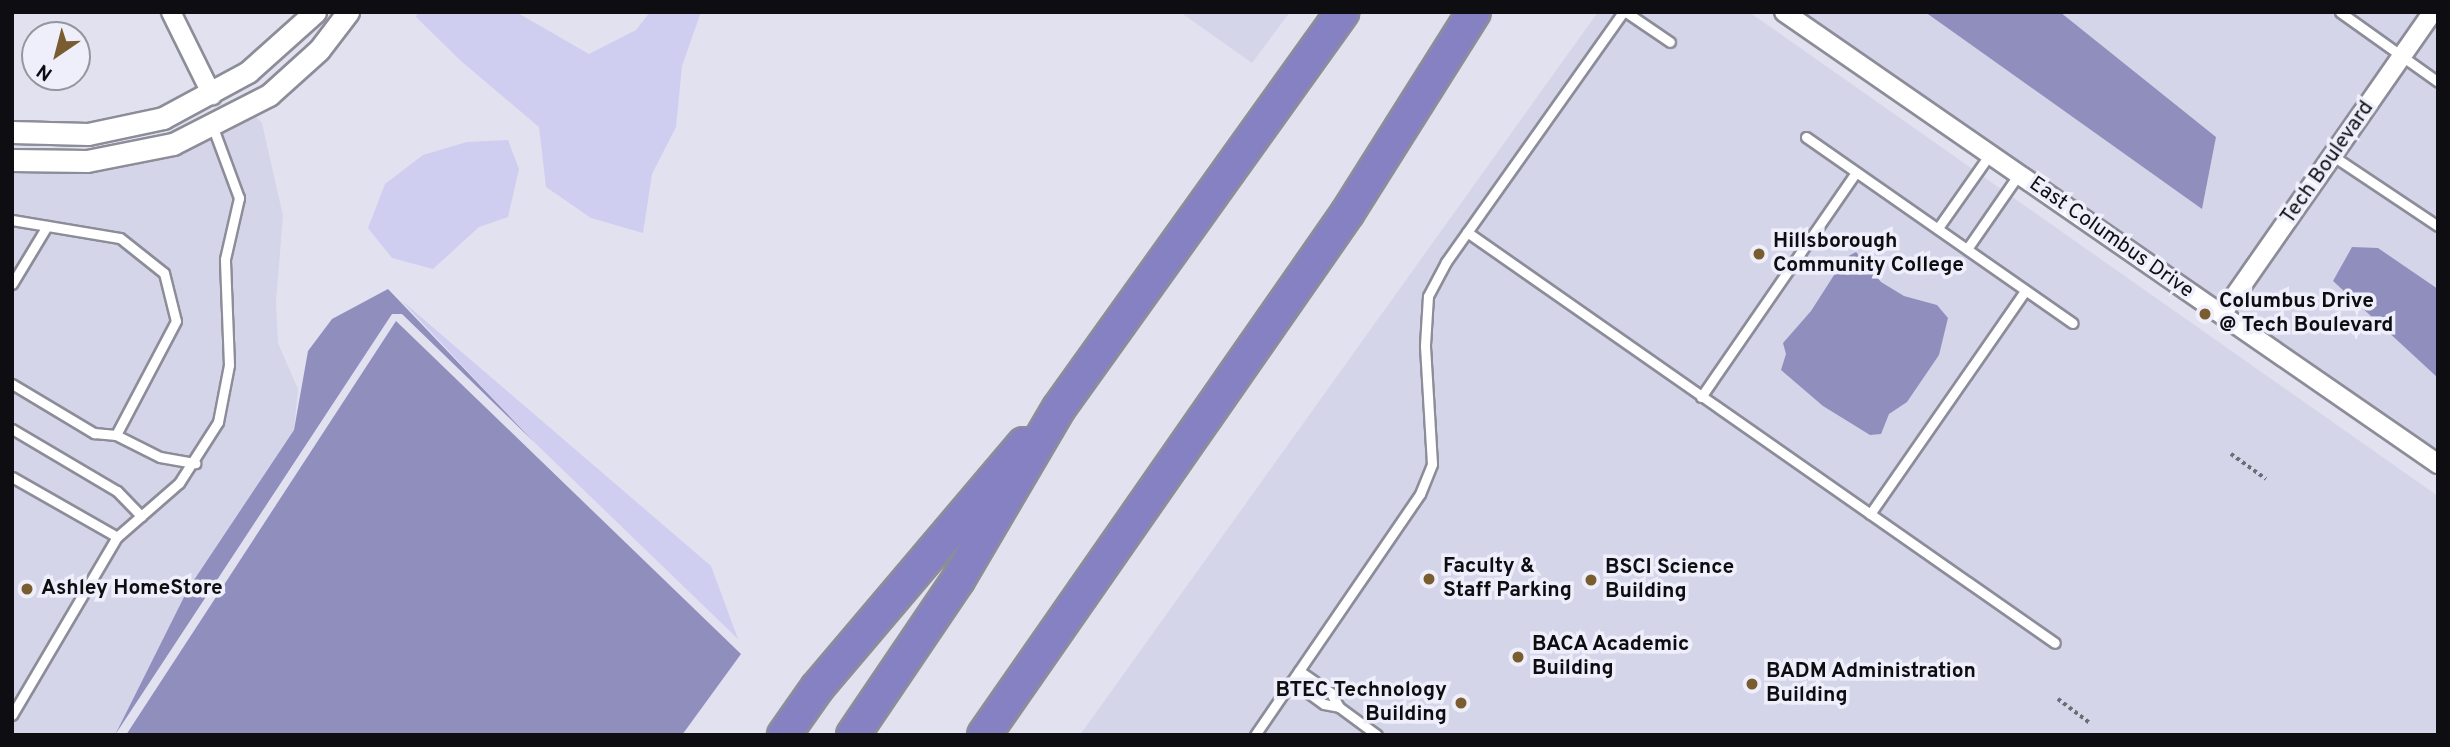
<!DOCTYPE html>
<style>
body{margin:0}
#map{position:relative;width:2450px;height:747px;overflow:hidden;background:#e2e1ef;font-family:Overpass,sans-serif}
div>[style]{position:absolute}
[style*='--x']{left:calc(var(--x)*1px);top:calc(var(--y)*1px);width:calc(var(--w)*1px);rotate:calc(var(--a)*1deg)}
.built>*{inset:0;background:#d5d5e9}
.green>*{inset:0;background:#cfcef0}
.water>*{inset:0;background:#908ebd}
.path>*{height:3.5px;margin-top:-1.75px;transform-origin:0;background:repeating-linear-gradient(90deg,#6d6d76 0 3.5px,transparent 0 7px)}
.roads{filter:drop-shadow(2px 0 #8d8d99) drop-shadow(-2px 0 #8d8d99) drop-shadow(0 2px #8d8d99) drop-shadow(0 -2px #8d8d99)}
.service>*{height:9px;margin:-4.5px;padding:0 4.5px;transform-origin:4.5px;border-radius:4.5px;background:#fff}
.minor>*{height:18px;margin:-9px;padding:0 9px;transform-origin:9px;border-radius:9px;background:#fff}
.tertiary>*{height:21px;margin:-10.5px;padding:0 10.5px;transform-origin:10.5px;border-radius:10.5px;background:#fff}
.motorway>*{height:32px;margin:-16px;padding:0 16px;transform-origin:16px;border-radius:16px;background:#8681c3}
.dots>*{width:19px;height:19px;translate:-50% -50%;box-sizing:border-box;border:4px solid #efeffc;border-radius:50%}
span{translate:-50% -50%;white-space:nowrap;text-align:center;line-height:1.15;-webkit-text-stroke:7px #efeffc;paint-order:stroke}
.street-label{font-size:21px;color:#0d0d12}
.poi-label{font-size:21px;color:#0d0d12;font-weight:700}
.left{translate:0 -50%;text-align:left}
.right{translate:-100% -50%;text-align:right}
.frame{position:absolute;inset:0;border:14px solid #0d0d12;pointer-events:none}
.north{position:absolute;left:21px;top:21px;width:70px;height:70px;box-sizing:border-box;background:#efeffc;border:2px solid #95959e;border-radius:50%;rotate:215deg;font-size:19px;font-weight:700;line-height:28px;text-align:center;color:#0d0d12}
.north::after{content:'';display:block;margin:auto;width:24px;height:32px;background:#795c30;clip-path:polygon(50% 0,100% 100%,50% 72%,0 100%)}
</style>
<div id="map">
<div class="built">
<i style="clip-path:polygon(1180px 12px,1290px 12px,1252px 63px)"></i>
<i style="clip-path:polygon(1598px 12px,1749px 12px,2438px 496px,2438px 735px,1080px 735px)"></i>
<i style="clip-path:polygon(1802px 12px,1925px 12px,2202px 208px,2216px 137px,2060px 12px,2422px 12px,2221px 301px)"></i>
<i style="clip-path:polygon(2438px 21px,2438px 289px,2378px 248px,2333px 281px,2438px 378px,2438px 452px,2235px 311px)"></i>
<i style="clip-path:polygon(253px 114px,262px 123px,283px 216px,276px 302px,278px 343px,298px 389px,294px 430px,188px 589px,115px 735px,12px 735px,12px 171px,88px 171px,221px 133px)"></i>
</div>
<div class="green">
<i style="clip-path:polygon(418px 12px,516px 12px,589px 54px,636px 30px,650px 12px,701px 12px,682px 66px,676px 127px,652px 174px,643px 233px,591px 218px,546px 187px,539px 127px,461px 61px,416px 17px)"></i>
<i style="clip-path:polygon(508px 140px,519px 169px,508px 217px,479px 227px,433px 269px,392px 258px,368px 228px,385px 184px,423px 155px,467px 142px)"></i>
<i style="clip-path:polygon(401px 300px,711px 566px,738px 639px,534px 442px)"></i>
</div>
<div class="water">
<i style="clip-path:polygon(1925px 12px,2060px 12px,2216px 137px,2202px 209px)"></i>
<i style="clip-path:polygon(2352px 247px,2378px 248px,2438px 289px,2438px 378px,2333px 281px)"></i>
<i style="clip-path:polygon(1856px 252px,1881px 282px,1904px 296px,1937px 305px,1948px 318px,1939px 355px,1907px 402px,1889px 414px,1881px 434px,1870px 435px,1823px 406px,1781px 370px,1786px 354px,1783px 343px,1811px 311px,1845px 258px)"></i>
<i style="clip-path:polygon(388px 289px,534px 442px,402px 314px,392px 314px,115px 735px,188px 589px,294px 430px,308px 351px,332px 319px)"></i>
<i style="clip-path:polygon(396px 321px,741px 654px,682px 735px,126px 735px)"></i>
</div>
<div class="path">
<i style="--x:2231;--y:454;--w:43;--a:35.5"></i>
<i style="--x:2058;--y:699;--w:39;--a:37"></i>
</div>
<div class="roads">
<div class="service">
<i style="--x:1626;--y:12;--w:53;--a:34.3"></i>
<i style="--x:2340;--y:12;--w:120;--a:35.5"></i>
<i style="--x:1806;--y:137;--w:325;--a:34.9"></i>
<i style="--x:2333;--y:156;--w:126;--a:33.7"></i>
<i style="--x:12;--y:220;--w:109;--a:9.5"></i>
<i style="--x:120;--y:238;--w:56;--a:38.5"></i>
<i style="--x:164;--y:273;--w:49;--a:76"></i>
<i style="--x:176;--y:321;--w:129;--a:117.8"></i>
<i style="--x:116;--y:435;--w:49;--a:26.6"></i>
<i style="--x:160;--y:457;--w:36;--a:10"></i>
<i style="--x:1938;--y:228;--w:90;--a:-54.9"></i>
<i style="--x:1467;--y:232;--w:717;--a:34.95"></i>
<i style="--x:1967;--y:249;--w:91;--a:-55.3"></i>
<i style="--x:12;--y:284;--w:68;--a:-58.9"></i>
<i style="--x:12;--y:384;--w:96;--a:30.9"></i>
<i style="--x:94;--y:433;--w:22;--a:5"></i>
<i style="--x:1701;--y:397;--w:273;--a:-55.4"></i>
<i style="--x:12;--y:429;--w:122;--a:30.6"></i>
<i style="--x:117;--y:491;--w:35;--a:46"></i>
<i style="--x:12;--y:477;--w:121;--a:29.7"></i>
<i style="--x:1870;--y:514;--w:272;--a:-55.2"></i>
<i style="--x:1292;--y:681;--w:39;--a:36"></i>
<i style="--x:1324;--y:704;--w:15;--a:11"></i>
<i style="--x:1339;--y:707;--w:16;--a:-120"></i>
<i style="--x:1331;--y:693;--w:39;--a:-145"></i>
<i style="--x:1339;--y:707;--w:47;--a:36.4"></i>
<i style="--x:12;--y:715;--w:207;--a:-59.5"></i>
<i style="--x:117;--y:537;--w:82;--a:-41.1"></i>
<i style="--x:179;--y:483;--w:72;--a:-57.4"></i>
<i style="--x:218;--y:422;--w:58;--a:-79.1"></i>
<i style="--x:229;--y:365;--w:106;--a:-92.2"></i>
<i style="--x:225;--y:259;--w:63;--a:-77.1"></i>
<i style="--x:239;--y:198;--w:78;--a:-110.3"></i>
<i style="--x:1255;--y:735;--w:292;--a:-55.6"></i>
<i style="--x:1420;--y:494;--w:32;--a:-68"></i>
<i style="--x:1432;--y:464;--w:119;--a:-93.4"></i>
<i style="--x:1425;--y:345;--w:49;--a:-86.5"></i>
<i style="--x:1428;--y:296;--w:38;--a:-62"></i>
<i style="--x:1446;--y:262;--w:306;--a:-54.7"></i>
</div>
<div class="minor">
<i style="--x:171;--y:12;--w:93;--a:63.7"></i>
<i style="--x:1784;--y:12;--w:795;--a:34.65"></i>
<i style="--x:2222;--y:314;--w:368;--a:-55.1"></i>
</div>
<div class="tertiary">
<i style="--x:12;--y:132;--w:76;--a:1.5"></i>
<i style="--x:88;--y:134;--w:77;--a:-12"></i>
<i style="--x:163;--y:118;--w:97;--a:-28.4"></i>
<i style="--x:248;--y:72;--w:90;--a:-41.8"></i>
<i style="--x:12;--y:160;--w:75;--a:0.8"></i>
<i style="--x:87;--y:161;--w:88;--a:-11.2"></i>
<i style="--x:173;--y:144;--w:108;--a:-27"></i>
<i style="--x:269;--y:95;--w:67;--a:-42"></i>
<i style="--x:319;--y:50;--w:48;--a:-52.7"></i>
</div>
<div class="motorway">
<i style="--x:784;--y:735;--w:57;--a:-54.9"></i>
<i style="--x:817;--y:688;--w:320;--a:-49.7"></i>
<i style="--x:853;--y:735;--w:187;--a:-55.9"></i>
<i style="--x:958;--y:580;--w:199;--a:-59.6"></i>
<i style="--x:1059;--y:408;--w:487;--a:-54.4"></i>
<i style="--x:984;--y:735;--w:637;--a:-55.16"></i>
<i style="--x:1348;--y:212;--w:236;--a:-57.8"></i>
</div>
</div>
<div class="dots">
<i style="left:1759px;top:254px;background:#795c30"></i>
<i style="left:2205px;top:314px;background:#795c30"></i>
<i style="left:1429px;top:579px;background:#795c30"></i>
<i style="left:1591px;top:580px;background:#795c30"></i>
<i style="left:27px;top:589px;background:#795c30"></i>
<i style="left:1518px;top:657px;background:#795c30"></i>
<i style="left:1752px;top:684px;background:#795c30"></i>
<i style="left:1461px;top:703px;background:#795c30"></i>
</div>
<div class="street-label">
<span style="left:2328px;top:163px;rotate:-55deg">Tech Boulevard</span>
<span style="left:2111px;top:238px;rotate:35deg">East Columbus Drive</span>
</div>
<div class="poi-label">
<span class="left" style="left:1773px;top:254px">Hillsborough<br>Community College</span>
<span class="left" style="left:2219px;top:314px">Columbus Drive<br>@ Tech Boulevard</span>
<span class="left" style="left:1443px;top:579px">Faculty &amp;<br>Staff Parking</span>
<span class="left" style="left:1605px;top:580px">BSCI Science<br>Building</span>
<span class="left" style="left:41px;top:589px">Ashley HomeStore</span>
<span class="left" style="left:1532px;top:657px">BACA Academic<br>Building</span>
<span class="left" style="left:1766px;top:684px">BADM Administration<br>Building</span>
<span class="right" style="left:1447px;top:703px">BTEC Technology<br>Building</span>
</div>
<div class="frame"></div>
<div class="north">N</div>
</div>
